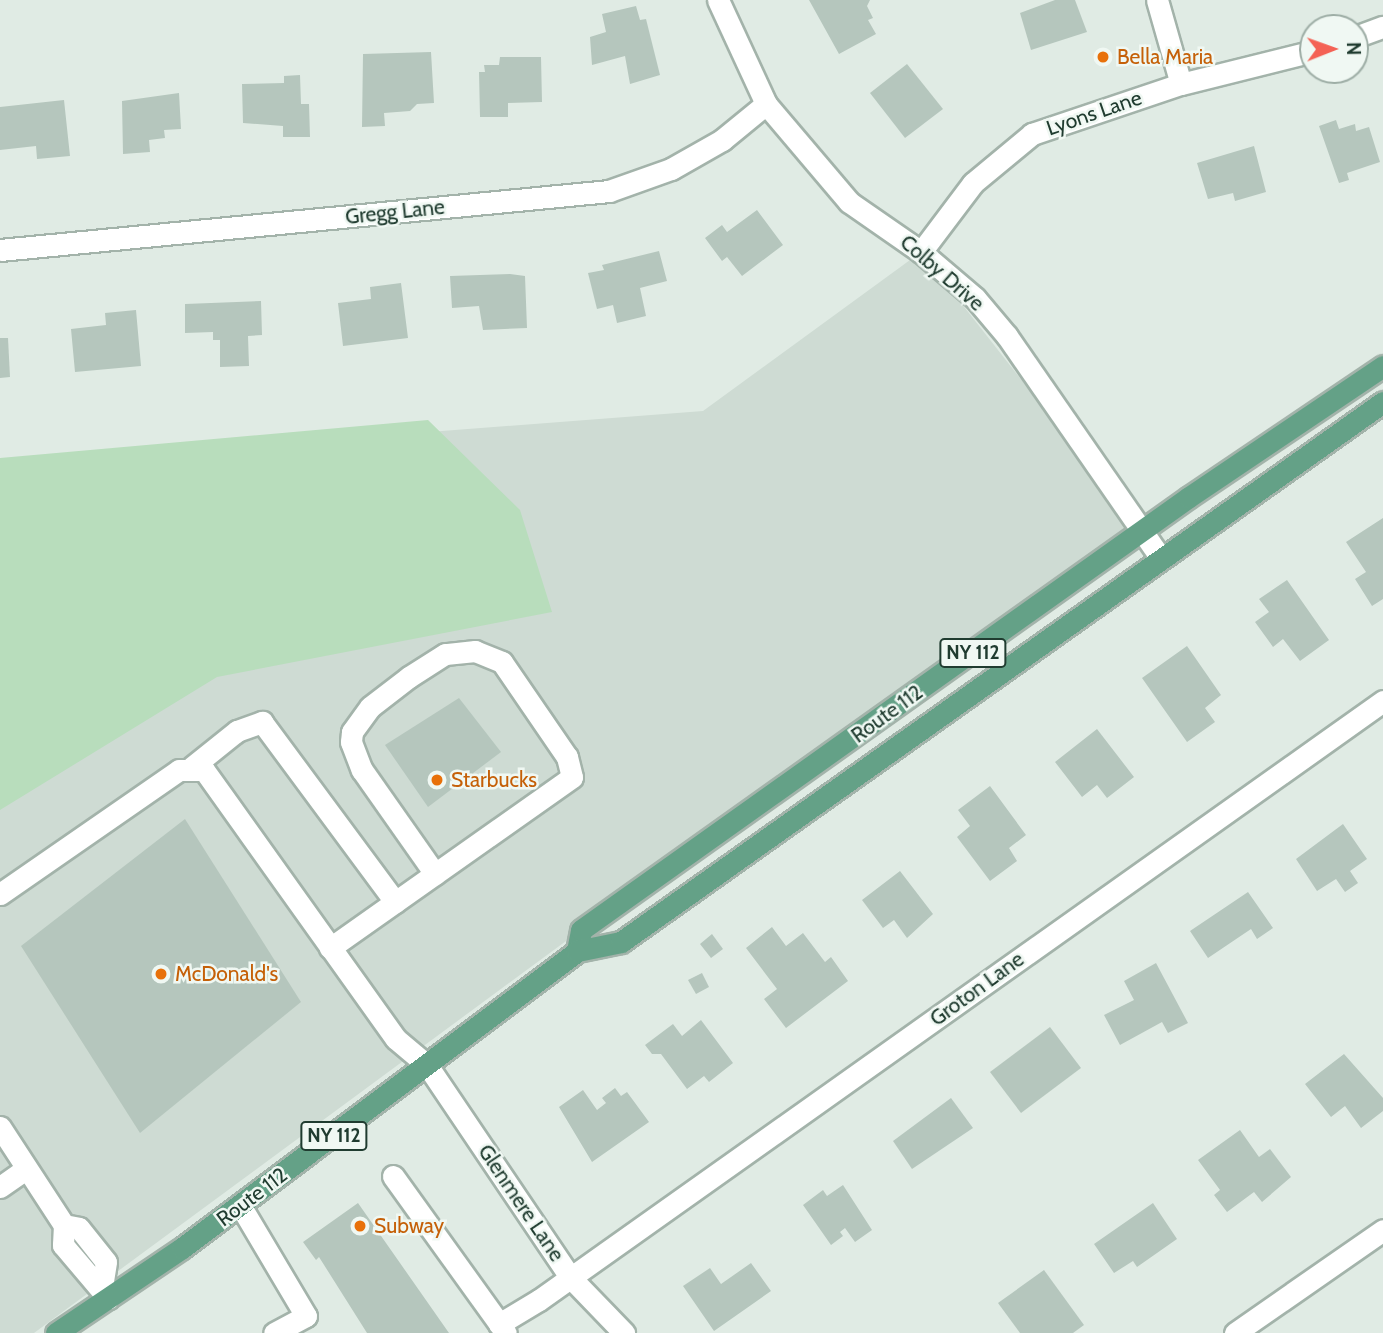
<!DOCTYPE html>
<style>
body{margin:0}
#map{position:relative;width:1383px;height:1333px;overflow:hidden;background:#e0ebe4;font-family:Cabin,sans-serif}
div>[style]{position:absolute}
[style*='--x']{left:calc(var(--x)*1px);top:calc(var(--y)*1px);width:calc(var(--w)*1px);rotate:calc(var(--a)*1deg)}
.built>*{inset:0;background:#cedbd3}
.green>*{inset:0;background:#b8ddbc}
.building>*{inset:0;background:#b5c6bd}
.roads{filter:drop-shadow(2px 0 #a3b3aa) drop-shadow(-2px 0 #a3b3aa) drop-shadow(0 2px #a3b3aa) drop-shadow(0 -2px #a3b3aa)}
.minor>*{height:21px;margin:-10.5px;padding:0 10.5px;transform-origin:10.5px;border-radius:10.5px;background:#fff}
.major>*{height:21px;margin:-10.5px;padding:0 10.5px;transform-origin:10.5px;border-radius:10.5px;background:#64a187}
.dots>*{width:19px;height:19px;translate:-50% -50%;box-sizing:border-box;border:4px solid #f0f8f3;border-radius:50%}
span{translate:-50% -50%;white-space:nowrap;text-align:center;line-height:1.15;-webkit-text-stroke:5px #f0f8f3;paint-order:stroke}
.shield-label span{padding:2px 5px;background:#f0f8f3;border:2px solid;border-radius:5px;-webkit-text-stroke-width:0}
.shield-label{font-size:19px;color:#203c30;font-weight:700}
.food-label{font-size:21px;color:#c56008}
.left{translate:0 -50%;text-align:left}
.street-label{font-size:21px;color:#203c30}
.north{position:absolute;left:1299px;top:14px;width:70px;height:70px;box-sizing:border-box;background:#f0f8f3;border:2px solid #9dada5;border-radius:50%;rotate:89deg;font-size:19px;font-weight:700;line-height:28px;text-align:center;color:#203c30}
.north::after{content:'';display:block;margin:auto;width:24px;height:32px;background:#f46255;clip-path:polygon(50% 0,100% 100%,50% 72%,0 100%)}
</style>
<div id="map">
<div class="built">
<i style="clip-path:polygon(921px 252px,1141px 532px,581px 930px,34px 1333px,0 1333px,0 465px,703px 411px)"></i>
</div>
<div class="green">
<i style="clip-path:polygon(428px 420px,520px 510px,552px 612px,217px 677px,0 810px,0 458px)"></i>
</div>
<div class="building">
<i style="clip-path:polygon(809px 0,870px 0,867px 6px,873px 18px,868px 20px,876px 34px,839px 54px)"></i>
<i style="clip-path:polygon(1055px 0,1075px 0,1087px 32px,1031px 50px,1020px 13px)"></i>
<i style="clip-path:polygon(636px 6px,640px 20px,646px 19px,660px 75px,630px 84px,625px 56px,592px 65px,590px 37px,606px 32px,602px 14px)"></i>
<i style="clip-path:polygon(431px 52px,434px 103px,417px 104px,410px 111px,384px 113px,385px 126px,362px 127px,363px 54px)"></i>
<i style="clip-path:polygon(500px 57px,541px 57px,542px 102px,508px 103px,508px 117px,480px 117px,479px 72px,485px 72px,484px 65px,499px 65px)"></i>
<i style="clip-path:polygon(907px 64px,943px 109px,905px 138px,870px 93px)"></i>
<i style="clip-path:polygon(300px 75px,301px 104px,309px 104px,310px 137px,283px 137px,283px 126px,243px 123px,242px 84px,284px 83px,284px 76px)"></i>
<i style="clip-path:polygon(179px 93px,181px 129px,164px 130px,165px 138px,149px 140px,150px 152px,123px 154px,122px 101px)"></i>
<i style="clip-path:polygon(64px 100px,70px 156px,37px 159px,36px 146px,0 150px,0 107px)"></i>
<i style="clip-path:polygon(1336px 120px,1339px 129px,1355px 124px,1356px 131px,1369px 127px,1380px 162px,1347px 173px,1349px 180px,1339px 183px,1319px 126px)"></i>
<i style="clip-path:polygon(1254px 146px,1266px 192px,1235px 201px,1233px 193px,1208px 199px,1197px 163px)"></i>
<i style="clip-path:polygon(757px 210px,783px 245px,742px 276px,727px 257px,722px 261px,705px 238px,722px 225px,727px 232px)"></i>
<i style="clip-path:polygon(659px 251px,667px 281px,640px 288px,646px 316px,617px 323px,613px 305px,597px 309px,588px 273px,604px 270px,602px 265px)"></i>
<i style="clip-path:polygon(510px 274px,525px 276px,527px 328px,483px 330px,479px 306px,452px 308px,450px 276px)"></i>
<i style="clip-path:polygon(401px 283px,408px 338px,343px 346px,338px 303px,371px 299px,370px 287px)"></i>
<i style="clip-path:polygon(261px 301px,262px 335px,248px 336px,249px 366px,220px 367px,220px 340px,213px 340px,213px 332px,185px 333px,185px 304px)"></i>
<i style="clip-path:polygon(136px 310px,141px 366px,75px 372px,71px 329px,106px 325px,105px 313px)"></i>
<i style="clip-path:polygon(0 338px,8px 338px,10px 377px,0 378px)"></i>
<i style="clip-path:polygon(1383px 518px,1383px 599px,1372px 606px,1355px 579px,1366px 572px,1346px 542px)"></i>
<i style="clip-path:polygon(1287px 580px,1329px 640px,1300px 661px,1283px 639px,1273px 647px,1255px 622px,1269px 612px,1259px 599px)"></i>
<i style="clip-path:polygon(1187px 646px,1221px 695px,1205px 708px,1215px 722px,1187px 742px,1142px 678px)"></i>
<i style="clip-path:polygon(459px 698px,501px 752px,428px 807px,385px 745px)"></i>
<i style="clip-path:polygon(1097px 729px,1134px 777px,1107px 798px,1097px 785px,1082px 797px,1055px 762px)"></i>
<i style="clip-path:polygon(990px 786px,1026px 835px,1009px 848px,1017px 861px,990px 881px,957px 837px,970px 826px,958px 810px)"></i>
<i style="clip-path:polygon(185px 819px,301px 1002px,140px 1133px,21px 946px)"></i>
<i style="clip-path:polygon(1343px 824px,1367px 859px,1350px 871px,1358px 883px,1345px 892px,1336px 879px,1317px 891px,1296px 859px)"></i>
<i style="clip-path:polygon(900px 871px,933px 914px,907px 938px,894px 920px,883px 928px,862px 900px)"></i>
<i style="clip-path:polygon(1248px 892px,1273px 928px,1257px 939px,1251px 929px,1208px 958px,1190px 931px)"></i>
<i style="clip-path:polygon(772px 927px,786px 946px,803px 933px,825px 962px,831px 957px,848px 981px,786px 1028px,764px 999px,777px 989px,746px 948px)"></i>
<i style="clip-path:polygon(712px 934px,723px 949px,711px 958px,700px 944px)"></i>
<i style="clip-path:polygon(1156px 963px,1188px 1023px,1168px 1033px,1162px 1022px,1120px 1045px,1104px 1015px,1134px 1000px,1124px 981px)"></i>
<i style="clip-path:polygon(702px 973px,709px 987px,696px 994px,688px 980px)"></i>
<i style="clip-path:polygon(701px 1020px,733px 1063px,709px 1082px,704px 1076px,687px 1089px,661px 1054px,652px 1054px,645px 1045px,673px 1024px,682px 1036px)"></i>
<i style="clip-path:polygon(1050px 1027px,1081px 1068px,1021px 1113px,990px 1072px)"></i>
<i style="clip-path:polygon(1344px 1054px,1383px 1098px,1383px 1111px,1361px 1128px,1345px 1106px,1331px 1117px,1305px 1084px)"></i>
<i style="clip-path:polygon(615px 1088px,621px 1096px,627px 1092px,649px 1122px,592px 1162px,559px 1107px,583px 1090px,597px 1110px,606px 1103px,602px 1098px)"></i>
<i style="clip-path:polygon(951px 1098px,973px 1128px,912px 1169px,893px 1141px)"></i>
<i style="clip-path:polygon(1240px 1130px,1259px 1157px,1270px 1149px,1291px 1177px,1262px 1202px,1254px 1192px,1227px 1212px,1214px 1195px,1220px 1190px,1198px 1160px)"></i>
<i style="clip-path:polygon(843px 1185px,872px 1230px,855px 1242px,845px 1228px,840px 1232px,843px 1236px,831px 1245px,803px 1205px,823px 1190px,827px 1196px)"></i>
<i style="clip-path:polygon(358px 1203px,449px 1333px,367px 1333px,319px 1257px,316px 1260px,303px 1242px)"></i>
<i style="clip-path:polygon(1153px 1203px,1177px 1239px,1137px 1267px,1133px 1261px,1114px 1273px,1094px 1244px)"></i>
<i style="clip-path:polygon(751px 1263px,771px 1291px,714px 1331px,683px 1286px,710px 1268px,721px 1284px)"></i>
<i style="clip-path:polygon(1044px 1270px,1084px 1325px,1073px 1333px,1020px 1333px,998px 1303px)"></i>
</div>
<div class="roads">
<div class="minor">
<i style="--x:718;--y:0;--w:115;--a:65.2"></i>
<i style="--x:766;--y:104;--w:128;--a:49.7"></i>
<i style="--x:849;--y:202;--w:88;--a:34.8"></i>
<i style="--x:921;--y:252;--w:71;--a:40.4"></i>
<i style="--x:975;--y:298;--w:50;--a:49.9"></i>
<i style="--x:1007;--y:336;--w:269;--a:55.3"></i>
<i style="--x:1157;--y:0;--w:87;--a:74.1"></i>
<i style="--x:1355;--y:37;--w:30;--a:-20"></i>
<i style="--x:0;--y:250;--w:612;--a:-5.53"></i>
<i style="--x:609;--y:191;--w:66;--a:-19.5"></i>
<i style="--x:671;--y:169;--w:59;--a:-29.6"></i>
<i style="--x:722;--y:140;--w:57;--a:-39.3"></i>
<i style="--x:921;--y:252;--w:86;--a:-53"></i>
<i style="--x:973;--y:183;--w:77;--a:-39.7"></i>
<i style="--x:1032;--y:134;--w:157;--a:-18.6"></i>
<i style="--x:1181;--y:84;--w:136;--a:-14"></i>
<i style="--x:192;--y:767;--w:58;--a:-38.7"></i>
<i style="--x:237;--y:731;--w:27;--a:-20"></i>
<i style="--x:262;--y:722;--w:224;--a:53.5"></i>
<i style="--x:0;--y:894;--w:218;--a:-34.7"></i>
<i style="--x:179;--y:770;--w:25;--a:0"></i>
<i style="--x:204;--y:770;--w:330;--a:54.5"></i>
<i style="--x:396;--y:1039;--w:40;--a:40"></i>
<i style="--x:427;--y:1065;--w:256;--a:56"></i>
<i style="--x:570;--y:1277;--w:78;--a:46"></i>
<i style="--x:330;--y:948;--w:296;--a:-35.2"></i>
<i style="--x:572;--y:777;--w:21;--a:-104"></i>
<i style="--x:567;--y:757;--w:115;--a:-124.4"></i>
<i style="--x:502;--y:662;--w:29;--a:-158"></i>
<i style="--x:475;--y:651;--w:30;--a:174"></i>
<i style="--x:445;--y:654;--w:43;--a:147.4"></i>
<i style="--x:409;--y:677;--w:49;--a:142.4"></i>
<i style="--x:370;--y:707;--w:31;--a:126"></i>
<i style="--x:352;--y:732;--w:10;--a:96"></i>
<i style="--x:351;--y:742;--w:30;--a:69"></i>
<i style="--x:362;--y:770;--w:127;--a:54.9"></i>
<i style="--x:0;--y:1127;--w:117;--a:56.9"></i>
<i style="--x:64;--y:1225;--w:20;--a:93"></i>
<i style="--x:63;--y:1245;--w:70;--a:49.7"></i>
<i style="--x:393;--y:1176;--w:193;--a:54.3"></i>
<i style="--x:0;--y:1187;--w:29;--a:-35"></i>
<i style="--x:240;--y:1205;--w:129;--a:59.3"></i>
<i style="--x:306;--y:1316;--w:36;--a:152"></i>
<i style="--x:64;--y:1225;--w:15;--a:11"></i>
<i style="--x:79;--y:1228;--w:43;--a:51.5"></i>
<i style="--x:106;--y:1262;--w:26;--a:99"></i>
<i style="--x:499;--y:1324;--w:47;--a:-31"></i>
<i style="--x:539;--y:1300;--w:1035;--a:-35.36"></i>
<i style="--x:1235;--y:1333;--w:180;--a:-34.8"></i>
</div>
<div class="major">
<i style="--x:577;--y:951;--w:21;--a:-79"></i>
<i style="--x:581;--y:930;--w:746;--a:-35.46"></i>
<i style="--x:1189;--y:497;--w:234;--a:-34"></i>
<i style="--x:56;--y:1333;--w:152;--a:-34"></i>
<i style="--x:182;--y:1248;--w:494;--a:-36.9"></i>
<i style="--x:577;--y:951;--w:45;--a:-11.6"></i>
<i style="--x:621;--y:942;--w:934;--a:-35.32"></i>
</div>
</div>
<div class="dots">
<i style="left:1103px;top:57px;background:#e8710a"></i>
<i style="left:437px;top:780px;background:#e8710a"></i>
<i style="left:161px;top:974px;background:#e8710a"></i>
<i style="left:360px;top:1226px;background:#e8710a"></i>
</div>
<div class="shield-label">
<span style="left:973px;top:653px">NY 112</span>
<span style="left:334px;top:1136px">NY 112</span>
</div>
<div class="food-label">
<span class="left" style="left:1117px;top:57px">Bella Maria</span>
<span class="left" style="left:451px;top:780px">Starbucks</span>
<span class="left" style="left:175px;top:974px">McDonald's</span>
<span class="left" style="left:374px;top:1226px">Subway</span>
</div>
<div class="street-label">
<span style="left:1094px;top:113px;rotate:-19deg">Lyons Lane</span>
<span style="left:395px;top:212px;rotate:-6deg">Gregg Lane</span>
<span style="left:942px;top:273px;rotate:41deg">Colby Drive</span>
<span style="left:887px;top:714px;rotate:-36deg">Route 112</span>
<span style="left:977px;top:989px;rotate:-36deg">Groton Lane</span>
<span style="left:252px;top:1197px;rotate:-37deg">Route 112</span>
<span style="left:521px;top:1203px;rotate:56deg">Glenmere Lane</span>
</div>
<div class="north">N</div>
</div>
